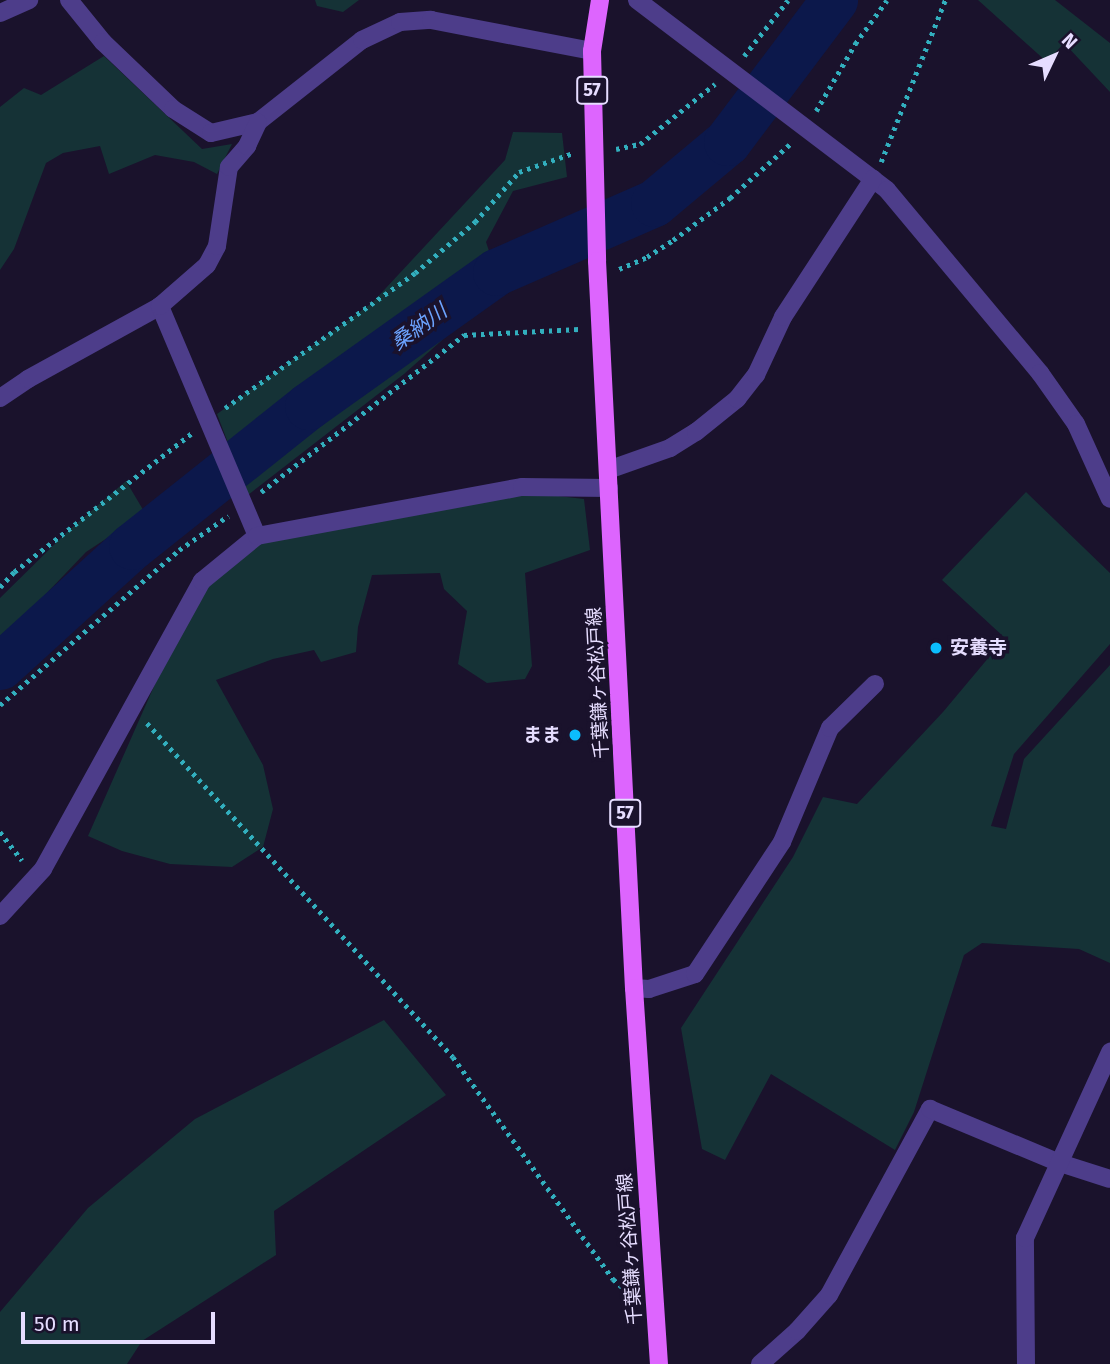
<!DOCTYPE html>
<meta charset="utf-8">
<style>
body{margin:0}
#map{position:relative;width:1110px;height:1364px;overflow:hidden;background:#1a122c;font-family:"Fira Sans","Noto Sans JP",sans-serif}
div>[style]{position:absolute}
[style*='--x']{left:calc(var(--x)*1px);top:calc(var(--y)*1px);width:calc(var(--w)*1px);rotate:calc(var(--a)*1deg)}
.green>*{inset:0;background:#153236}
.river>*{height:47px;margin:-23.5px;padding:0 23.5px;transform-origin:23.5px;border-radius:23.5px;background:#0c184b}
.path>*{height:4.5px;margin-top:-2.25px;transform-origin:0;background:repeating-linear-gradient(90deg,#32afbe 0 3.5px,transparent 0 8.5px)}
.minor>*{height:18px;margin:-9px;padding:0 9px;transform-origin:9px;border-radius:9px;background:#4d3d8a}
.major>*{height:18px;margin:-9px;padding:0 9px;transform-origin:9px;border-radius:9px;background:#dd65fe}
.dots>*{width:19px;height:19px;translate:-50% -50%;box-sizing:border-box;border:4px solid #1a122c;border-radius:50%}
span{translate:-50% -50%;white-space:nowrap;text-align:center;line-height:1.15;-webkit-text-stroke:7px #1a122c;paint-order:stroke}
.shield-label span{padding:2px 5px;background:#1a122c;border:2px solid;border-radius:5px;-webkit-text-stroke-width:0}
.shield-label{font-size:18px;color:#e6ddff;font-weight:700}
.poi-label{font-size:19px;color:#e6ddff;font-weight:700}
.left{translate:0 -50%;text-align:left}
.right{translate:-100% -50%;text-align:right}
.street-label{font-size:19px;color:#e6ddff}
.water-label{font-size:21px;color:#6ca3fe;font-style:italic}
.north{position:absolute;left:1019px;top:21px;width:70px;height:70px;-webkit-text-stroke:5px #1a122c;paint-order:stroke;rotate:46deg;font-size:19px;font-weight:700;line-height:28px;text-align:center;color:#e6ddff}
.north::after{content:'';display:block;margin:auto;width:24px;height:32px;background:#e6ddff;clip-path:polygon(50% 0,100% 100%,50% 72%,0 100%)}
.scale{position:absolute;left:21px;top:1312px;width:194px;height:32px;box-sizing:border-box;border:4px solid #e6ddff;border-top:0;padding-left:9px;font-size:21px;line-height:24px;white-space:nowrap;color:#e6ddff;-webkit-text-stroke:5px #1a122c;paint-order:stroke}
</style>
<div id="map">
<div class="green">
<i style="clip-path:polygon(315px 0,359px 0,343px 12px,317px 6px)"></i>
<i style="clip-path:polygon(978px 0,1055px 0,1110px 43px,1110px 92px,1064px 43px,1047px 62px)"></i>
<i style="clip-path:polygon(104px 56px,202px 149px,232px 144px,217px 174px,194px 162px,155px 155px,109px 174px,100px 146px,63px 153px,46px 163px,14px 249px,0 270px,0 107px,24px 88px,41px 95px)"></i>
<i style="clip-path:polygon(513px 132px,562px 133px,567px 177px,513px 191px,486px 242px,496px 272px,493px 295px,404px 374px,248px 495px,217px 414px,372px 303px,505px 160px)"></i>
<i style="clip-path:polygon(126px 481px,145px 513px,86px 552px,0 642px,0 598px,68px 531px)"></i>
<i style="clip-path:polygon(524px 492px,584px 499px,590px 550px,525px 573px,532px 666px,525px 679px,487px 683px,458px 664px,467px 611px,444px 589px,440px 573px,372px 575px,358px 627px,356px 652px,321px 662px,314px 650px,273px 659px,216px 680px,263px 765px,273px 809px,263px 847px,232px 867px,170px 864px,122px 851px,88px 836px,159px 675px,206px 587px,258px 544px)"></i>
<i style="clip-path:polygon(1026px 492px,1110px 573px,1110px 644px,1014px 754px,991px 826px,1006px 829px,1024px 759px,1110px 665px,1110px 963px,1079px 949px,982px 943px,964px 955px,914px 1112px,895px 1150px,771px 1074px,725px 1160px,702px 1149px,681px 1028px,793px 857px,823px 797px,857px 804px,943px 712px,1005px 638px,942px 580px)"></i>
<i style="clip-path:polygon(384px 1020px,446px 1095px,274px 1211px,276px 1255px,142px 1341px,127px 1364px,0 1364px,0 1312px,88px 1208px,195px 1119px)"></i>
</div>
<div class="river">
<i style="--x:0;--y:666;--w:178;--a:-42.3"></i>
<i style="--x:132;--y:546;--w:225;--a:-38.5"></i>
<i style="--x:308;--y:406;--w:231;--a:-35.5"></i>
<i style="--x:496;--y:272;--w:172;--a:-23.6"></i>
<i style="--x:654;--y:203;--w:95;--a:-39.9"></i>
<i style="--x:727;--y:142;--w:178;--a:-53"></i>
</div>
<div class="path">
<i style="--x:744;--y:56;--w:71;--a:-51.8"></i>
<i style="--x:816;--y:111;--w:78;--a:-59.8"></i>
<i style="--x:855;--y:44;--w:54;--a:-54"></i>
<i style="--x:616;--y:149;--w:25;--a:-12"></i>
<i style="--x:640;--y:144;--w:96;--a:-38.7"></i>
<i style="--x:881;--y:162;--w:174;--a:-68.4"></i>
<i style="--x:619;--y:269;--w:30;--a:-23"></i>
<i style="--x:647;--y:257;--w:31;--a:-33"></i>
<i style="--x:673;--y:240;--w:71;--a:-36.4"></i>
<i style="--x:730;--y:198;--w:82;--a:-42"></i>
<i style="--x:225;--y:408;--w:233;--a:-35.4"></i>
<i style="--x:415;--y:273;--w:79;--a:-40.4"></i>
<i style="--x:475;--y:222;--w:67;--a:-48.7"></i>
<i style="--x:519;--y:172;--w:57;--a:-19.4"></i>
<i style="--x:261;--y:492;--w:257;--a:-37.7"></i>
<i style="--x:464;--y:335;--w:115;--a:-3"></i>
<i style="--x:0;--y:587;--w:21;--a:-47"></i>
<i style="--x:14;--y:572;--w:227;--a:-38"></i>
<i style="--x:0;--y:705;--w:237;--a:-40.9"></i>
<i style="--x:179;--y:550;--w:60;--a:-34.8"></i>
<i style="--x:147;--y:723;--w:453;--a:47.5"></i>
<i style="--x:453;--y:1057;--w:274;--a:54.2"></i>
<i style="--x:613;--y:1279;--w:28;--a:41"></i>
<i style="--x:0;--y:832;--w:36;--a:52"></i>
</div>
<div class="minor">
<i style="--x:69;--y:0;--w:54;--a:51"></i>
<i style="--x:103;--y:42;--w:97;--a:43.7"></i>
<i style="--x:173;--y:109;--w:45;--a:32.3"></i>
<i style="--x:211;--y:133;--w:48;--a:-13.2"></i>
<i style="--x:258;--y:122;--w:132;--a:-38.3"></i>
<i style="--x:362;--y:40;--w:42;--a:-25.3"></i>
<i style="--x:400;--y:22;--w:31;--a:-4"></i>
<i style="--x:431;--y:20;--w:164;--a:10.9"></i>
<i style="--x:637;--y:0;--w:314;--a:37.2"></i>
<i style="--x:887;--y:190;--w:239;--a:50.1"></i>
<i style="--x:1040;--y:373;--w:62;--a:54.8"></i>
<i style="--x:1076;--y:424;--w:82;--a:65.6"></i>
<i style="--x:0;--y:13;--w:32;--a:-24"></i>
<i style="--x:0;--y:398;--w:34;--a:-34"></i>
<i style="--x:28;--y:379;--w:151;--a:-28.9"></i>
<i style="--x:608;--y:470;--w:66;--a:-19.5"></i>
<i style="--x:670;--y:448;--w:31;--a:-32"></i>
<i style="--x:696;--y:432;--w:53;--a:-38.8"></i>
<i style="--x:737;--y:399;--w:31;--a:-52"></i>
<i style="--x:756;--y:375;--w:64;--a:-65"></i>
<i style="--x:783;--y:317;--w:165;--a:-56.9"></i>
<i style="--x:257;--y:536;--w:250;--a:-112.9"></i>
<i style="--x:160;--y:306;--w:62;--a:-41.1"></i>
<i style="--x:207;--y:265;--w:21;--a:-62"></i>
<i style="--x:217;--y:246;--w:80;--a:-81.4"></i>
<i style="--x:229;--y:167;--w:28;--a:-49"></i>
<i style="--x:247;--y:146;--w:26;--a:-65"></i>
<i style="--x:0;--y:916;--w:64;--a:-47.5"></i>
<i style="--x:43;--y:869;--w:329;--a:-61.1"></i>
<i style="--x:202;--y:581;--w:71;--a:-39.3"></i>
<i style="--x:257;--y:536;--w:269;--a:-10.5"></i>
<i style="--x:522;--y:487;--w:87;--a:0.7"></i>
<i style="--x:634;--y:988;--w:15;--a:4"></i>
<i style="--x:649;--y:989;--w:48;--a:-18.1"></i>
<i style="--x:695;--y:974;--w:158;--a:-56.6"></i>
<i style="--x:782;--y:842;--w:124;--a:-67.2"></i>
<i style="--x:830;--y:728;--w:63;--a:-44.4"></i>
<i style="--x:760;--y:1364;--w:50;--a:-41.7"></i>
<i style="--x:797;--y:1331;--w:48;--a:-48.4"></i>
<i style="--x:829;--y:1295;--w:212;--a:-61.5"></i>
<i style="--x:930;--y:1109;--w:141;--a:22.6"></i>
<i style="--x:1060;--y:1163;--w:52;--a:17.7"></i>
<i style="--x:1026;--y:1364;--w:126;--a:-90.5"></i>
<i style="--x:1025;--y:1238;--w:205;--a:-65.4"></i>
</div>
<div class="major">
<i style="--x:600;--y:0;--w:52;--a:98.9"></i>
<i style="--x:592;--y:51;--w:210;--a:88.6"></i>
<i style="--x:597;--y:261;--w:728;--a:87.09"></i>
<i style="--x:634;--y:988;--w:377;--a:86.2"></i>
</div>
<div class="dots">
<i style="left:936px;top:648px;background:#0bbdfd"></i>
<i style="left:575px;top:735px;background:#0bbdfd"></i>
</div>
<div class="shield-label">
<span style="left:592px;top:90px">57</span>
<span style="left:625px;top:813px">57</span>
</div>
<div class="poi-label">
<span class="left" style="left:950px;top:648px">安養寺</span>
<span class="right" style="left:561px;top:735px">まま</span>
</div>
<div class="street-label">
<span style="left:598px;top:683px;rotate:-93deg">千葉鎌ヶ谷松戸線</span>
<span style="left:630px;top:1249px;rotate:-94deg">千葉鎌ヶ谷松戸線</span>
</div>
<div class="water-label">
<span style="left:419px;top:327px;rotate:-36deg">桑納川</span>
</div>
<div class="north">N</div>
<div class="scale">50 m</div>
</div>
